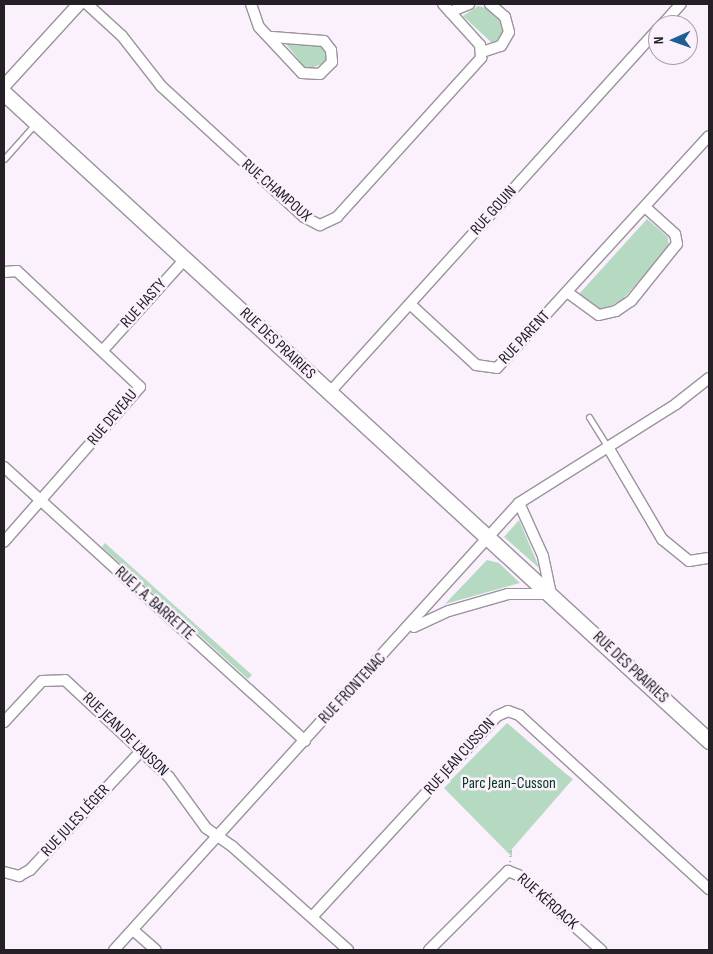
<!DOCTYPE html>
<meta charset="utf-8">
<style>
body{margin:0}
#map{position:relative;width:713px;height:954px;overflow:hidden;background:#faf1fd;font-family:"Sofia Sans Condensed",sans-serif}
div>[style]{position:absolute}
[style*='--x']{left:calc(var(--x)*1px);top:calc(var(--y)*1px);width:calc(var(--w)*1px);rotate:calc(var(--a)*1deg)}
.green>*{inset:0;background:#b6d9c2}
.path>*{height:2px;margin-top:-1px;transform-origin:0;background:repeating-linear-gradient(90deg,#aea6b0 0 1px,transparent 0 5px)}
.roads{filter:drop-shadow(1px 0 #9c92a0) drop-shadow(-1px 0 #9c92a0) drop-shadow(0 1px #9c92a0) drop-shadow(0 -1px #9c92a0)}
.service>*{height:5px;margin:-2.5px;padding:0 2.5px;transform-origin:2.5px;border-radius:2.5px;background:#fff}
.minor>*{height:10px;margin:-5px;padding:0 5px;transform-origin:5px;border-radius:5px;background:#fff}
.tertiary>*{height:12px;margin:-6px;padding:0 6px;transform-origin:6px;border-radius:6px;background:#fff}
.secondary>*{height:15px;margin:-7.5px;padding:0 7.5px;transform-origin:7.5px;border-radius:7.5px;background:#fff}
span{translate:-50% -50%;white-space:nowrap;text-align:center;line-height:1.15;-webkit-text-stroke:5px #faf1fd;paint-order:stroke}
.street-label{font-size:16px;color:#242026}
.park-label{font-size:16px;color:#01371d}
.frame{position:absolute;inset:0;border:5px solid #242026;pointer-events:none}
.north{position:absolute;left:648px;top:15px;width:50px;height:50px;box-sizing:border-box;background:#faf1fd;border:1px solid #a49da7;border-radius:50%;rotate:268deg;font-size:14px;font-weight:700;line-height:20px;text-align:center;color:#242026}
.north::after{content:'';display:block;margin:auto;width:18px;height:22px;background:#1d5e93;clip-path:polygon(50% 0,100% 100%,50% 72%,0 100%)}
</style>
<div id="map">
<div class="green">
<i style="clip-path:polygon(478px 6px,486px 8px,502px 23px,503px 34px,493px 44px,463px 16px)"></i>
<i style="clip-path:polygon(286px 44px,320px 45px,326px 50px,326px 62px,307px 70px)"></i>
<i style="clip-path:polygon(647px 219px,668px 237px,669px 248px,622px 300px,603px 310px,592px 306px,579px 294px)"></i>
<i style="clip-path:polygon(519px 520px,539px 567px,539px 568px,504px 537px)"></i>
<i style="clip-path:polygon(105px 543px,252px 675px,248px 679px,102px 547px)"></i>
<i style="clip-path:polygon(487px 560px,499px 563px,520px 583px,445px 604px)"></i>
<i style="clip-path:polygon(507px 723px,565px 773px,573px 764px,565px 773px,573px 779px,512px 849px,512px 857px,444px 788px,451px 781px,444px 774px,451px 780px)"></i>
</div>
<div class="path">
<i style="--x:510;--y:862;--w:13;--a:-86"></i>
</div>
<div class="roads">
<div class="service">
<i style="--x:4;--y:159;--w:47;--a:-48.5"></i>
<i style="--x:589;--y:417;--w:36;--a:58"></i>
</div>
<div class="minor">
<i style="--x:87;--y:4;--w:47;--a:42.4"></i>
<i style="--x:122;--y:36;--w:63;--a:52"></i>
<i style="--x:161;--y:86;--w:194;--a:42.5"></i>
<i style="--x:304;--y:217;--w:18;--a:27"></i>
<i style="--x:320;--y:225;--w:19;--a:-25"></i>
<i style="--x:337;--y:217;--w:215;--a:-47.8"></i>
<i style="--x:481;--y:58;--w:13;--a:-94"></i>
<i style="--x:480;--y:45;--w:55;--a:-132.1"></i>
<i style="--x:251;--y:4;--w:24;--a:71"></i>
<i style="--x:259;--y:27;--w:63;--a:46.9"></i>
<i style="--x:302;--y:73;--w:18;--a:3"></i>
<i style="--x:320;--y:74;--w:17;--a:-45"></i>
<i style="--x:332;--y:62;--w:12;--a:-95"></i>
<i style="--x:331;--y:50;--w:11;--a:-128"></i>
<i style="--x:324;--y:41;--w:52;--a:-175.6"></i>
<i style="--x:450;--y:12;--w:21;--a:-23"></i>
<i style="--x:662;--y:25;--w:28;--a:-48"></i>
<i style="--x:482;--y:52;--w:20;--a:-18"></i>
<i style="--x:501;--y:46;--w:16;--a:-60"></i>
<i style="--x:509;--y:32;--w:16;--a:-105"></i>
<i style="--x:505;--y:17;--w:20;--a:-139"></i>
<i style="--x:4;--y:272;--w:13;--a:-4"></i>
<i style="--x:17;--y:271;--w:169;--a:43.3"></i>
<i style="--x:140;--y:387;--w:206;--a:131.3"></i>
<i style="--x:567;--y:292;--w:39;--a:36"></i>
<i style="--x:599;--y:315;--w:17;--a:-13"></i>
<i style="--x:616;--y:311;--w:18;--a:-34"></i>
<i style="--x:631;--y:301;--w:73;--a:-51.1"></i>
<i style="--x:677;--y:244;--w:10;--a:-101"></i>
<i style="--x:675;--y:234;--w:40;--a:-138"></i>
<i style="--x:410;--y:304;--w:90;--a:42.7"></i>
<i style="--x:476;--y:365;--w:21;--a:8"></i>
<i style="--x:497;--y:368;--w:314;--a:-47.6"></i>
<i style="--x:104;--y:349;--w:121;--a:-48"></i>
<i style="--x:330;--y:392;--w:489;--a:-47.9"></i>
<i style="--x:608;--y:447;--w:107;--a:59.6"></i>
<i style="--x:662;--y:539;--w:35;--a:39"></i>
<i style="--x:689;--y:561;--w:20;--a:-9"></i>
<i style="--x:4;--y:467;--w:407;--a:42.3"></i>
<i style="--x:414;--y:627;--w:38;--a:-25"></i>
<i style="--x:449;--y:611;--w:61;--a:-16.1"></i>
<i style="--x:508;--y:594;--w:43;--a:0"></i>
<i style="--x:551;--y:594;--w:39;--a:-102"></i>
<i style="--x:543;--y:556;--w:58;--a:-114.4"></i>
<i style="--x:4;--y:722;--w:56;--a:-47.2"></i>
<i style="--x:42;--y:681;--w:23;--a:-2"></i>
<i style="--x:65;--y:680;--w:142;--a:43"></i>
<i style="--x:169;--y:777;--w:63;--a:54"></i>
<i style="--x:206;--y:828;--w:33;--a:35"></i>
<i style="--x:233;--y:847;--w:154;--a:41.8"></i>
<i style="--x:4;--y:872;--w:16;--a:15"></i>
<i style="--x:19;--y:876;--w:13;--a:-29"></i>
<i style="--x:30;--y:870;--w:164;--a:-47"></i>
<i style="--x:312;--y:917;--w:273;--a:-47.4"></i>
<i style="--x:497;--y:716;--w:12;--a:-24"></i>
<i style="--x:508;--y:711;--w:12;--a:20"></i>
<i style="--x:519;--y:715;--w:258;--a:42.5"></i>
<i style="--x:133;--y:930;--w:30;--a:41"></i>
<i style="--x:114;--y:950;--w:603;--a:-47.82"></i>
<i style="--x:519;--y:503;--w:186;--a:-32.2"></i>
<i style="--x:676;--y:404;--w:42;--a:-38.2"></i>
<i style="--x:429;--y:950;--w:112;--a:-45"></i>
<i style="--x:508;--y:871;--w:11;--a:22"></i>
<i style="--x:518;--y:875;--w:112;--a:42.1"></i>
</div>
<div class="tertiary">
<i style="--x:4;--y:86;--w:111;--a:-47.6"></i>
</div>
<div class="secondary">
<i style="--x:4;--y:93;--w:958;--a:42.59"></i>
</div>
</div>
<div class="street-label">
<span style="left:276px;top:191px;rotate:41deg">RUE CHAMPOUX</span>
<span style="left:494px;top:211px;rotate:-48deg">RUE GOUIN</span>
<span style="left:144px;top:304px;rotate:-48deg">RUE HASTY</span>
<span style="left:525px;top:338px;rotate:-47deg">RUE PARENT</span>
<span style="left:277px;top:344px;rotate:43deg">RUE DES PRAIRIES</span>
<span style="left:113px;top:418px;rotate:-50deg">RUE DEVEAU</span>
<span style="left:154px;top:604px;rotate:42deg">RUE J. A. BARRETTE</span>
<span style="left:630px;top:668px;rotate:43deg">RUE DES PRAIRIES</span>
<span style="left:353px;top:689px;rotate:-47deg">RUE FRONTENAC</span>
<span style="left:125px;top:735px;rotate:44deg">RUE JEAN DE LAUSON</span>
<span style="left:460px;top:757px;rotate:-48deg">RUE JEAN CUSSON</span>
<span style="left:76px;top:821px;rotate:-47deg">RUE JULES LÉGER</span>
<span style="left:547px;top:902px;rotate:42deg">RUE KÉROACK</span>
</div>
<div class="park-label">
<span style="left:509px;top:784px">Parc Jean-Cusson</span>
</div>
<div class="frame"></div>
<div class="north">N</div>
</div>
